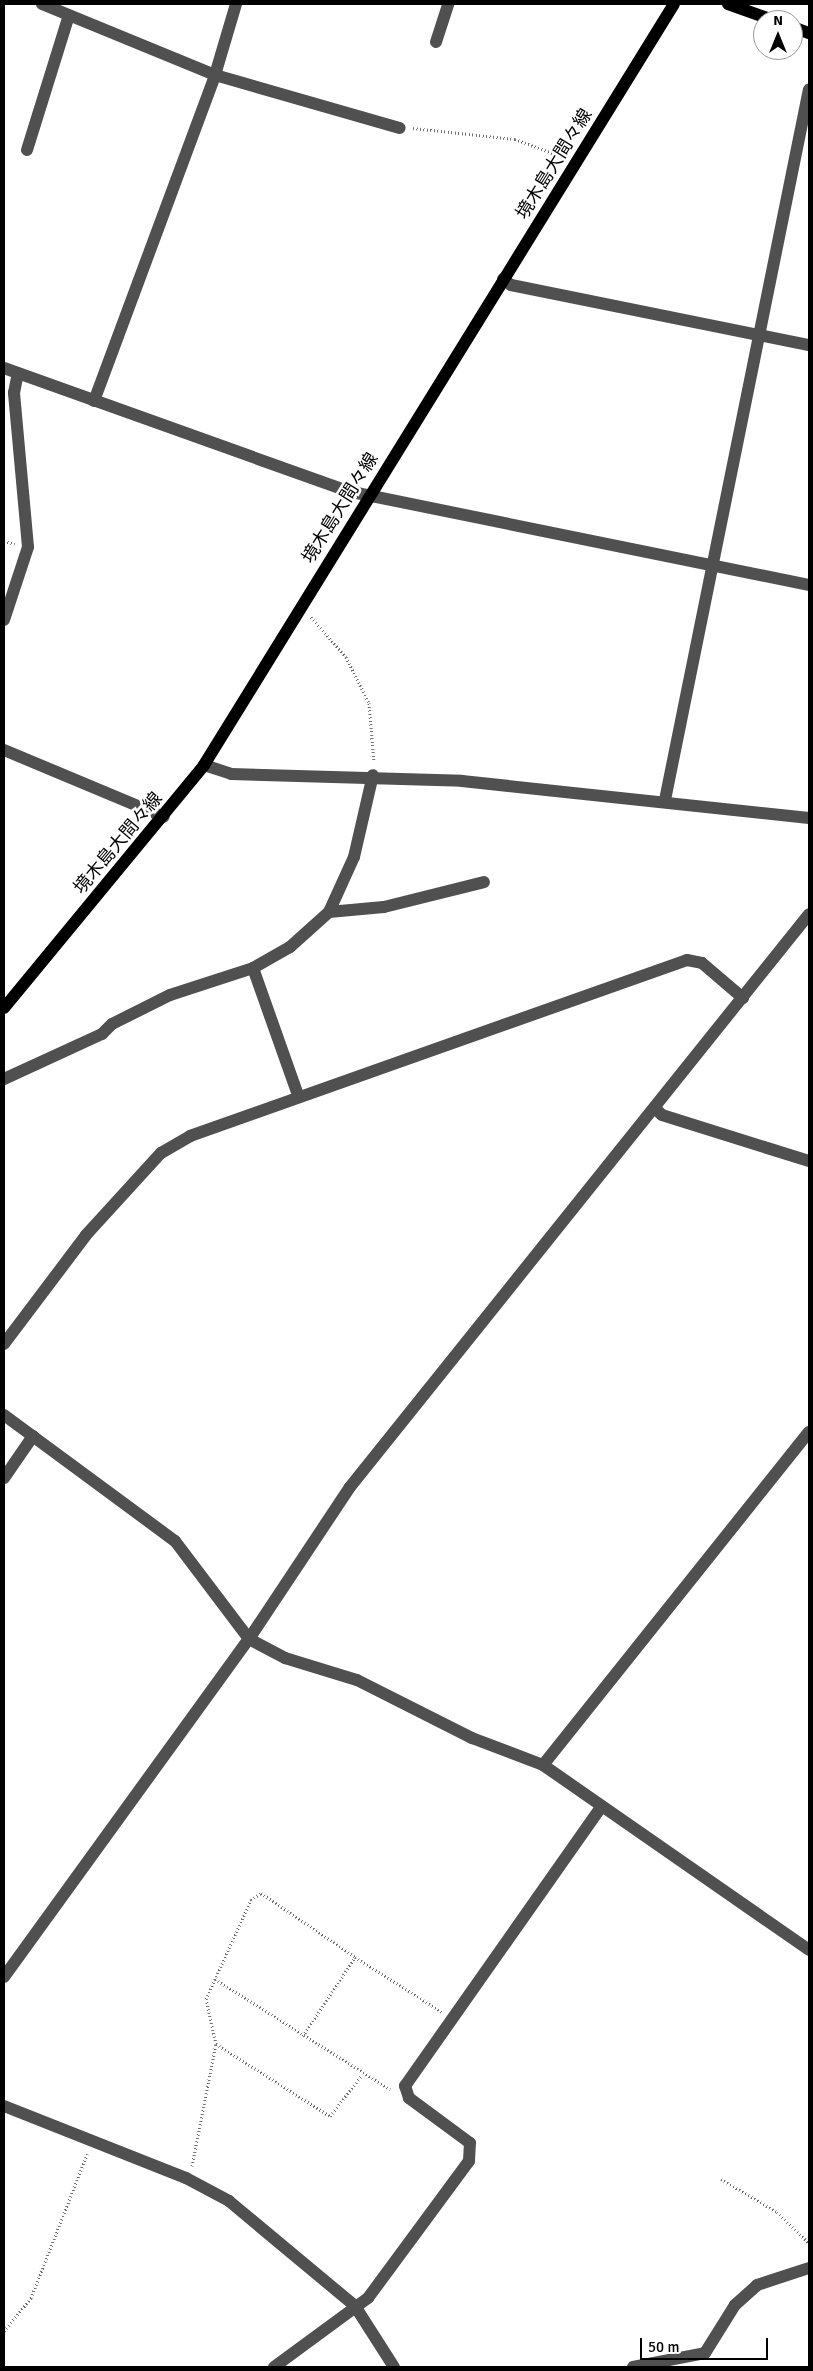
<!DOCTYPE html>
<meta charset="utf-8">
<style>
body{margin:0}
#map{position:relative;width:813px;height:2371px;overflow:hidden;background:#fff;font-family:Signika,"Noto Sans JP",sans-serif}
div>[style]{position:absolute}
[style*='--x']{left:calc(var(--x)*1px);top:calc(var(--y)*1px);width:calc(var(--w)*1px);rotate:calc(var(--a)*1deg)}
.path>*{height:3px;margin-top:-1.5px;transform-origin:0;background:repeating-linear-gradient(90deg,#727272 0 1px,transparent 0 3.5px)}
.minor>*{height:12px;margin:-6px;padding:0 6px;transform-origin:6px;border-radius:6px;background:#505050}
.major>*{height:12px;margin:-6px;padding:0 6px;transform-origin:6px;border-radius:6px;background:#000}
span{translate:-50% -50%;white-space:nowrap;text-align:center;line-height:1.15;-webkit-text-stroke:5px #fff;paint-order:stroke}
.street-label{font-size:18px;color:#000}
.frame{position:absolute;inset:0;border:5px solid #000;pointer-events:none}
.north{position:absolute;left:753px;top:10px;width:50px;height:50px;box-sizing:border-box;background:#fff;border:1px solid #999;border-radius:50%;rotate:0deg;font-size:14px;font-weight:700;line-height:20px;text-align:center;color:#000}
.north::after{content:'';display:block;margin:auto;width:18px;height:22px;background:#000;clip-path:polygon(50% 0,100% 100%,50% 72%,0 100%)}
.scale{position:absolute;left:640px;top:2338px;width:128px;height:22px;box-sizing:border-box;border:2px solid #000;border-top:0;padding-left:6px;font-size:15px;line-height:18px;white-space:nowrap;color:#000;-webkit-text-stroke:4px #fff;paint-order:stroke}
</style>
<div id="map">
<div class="path">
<i style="--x:413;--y:128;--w:103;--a:6.2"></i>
<i style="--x:515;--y:139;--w:51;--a:20.6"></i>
<i style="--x:4;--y:541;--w:11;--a:15"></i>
<i style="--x:311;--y:617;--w:53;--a:48.8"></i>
<i style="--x:346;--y:657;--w:51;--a:63.4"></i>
<i style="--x:369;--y:703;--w:59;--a:85.2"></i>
<i style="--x:215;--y:1979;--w:207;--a:32.2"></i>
<i style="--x:303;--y:2036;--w:95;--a:-56.6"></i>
<i style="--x:355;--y:1957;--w:103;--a:32.3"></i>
<i style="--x:216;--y:2044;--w:135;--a:32.3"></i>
<i style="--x:330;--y:2116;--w:52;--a:-52"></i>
<i style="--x:192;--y:2166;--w:124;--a:-78.9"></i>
<i style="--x:216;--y:2044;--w:46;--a:-102.5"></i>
<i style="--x:206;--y:1999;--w:109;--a:-65.6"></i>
<i style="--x:251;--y:1900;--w:12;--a:-35"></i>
<i style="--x:261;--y:1893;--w:114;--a:34.2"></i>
<i style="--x:721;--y:2179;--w:65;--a:30.5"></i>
<i style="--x:777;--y:2212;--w:45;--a:44.1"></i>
<i style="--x:4;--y:2331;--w:43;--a:-50.7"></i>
<i style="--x:31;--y:2298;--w:155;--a:-68.7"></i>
</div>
<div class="minor">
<i style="--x:42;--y:4;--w:187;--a:22.3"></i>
<i style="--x:215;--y:75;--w:192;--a:16"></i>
<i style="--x:436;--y:42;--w:40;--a:-72"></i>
<i style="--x:27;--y:150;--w:141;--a:-72.7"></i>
<i style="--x:503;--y:279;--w:10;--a:37"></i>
<i style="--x:511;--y:285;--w:304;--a:11.4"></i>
<i style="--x:4;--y:368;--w:364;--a:19.7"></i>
<i style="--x:347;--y:491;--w:471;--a:11.5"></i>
<i style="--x:94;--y:401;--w:348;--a:-69.6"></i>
<i style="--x:215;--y:75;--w:74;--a:-73.5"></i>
<i style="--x:4;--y:620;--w:77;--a:-71.8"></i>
<i style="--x:28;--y:547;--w:155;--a:-95.2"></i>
<i style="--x:14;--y:393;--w:20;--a:-79"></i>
<i style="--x:4;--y:750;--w:173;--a:22.7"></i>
<i style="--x:204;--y:765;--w:28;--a:18"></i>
<i style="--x:231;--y:774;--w:231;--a:1.7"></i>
<i style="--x:462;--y:781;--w:349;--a:6.1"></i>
<i style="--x:665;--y:800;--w:725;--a:-78.55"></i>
<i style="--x:329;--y:912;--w:55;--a:-5.2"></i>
<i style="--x:384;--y:907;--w:103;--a:-14"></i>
<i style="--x:253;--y:968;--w:135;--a:70.5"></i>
<i style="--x:4;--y:1079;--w:108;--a:-24.7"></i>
<i style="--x:102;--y:1034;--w:14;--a:-45"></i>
<i style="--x:112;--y:1024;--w:65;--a:-26.6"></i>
<i style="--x:170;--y:995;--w:87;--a:-18"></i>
<i style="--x:253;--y:968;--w:43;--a:-29.6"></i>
<i style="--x:290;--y:947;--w:52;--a:-41.9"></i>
<i style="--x:329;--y:912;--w:60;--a:-65.6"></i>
<i style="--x:354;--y:857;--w:84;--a:-77"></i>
<i style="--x:656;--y:1109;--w:8;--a:45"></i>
<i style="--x:662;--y:1115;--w:154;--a:17.4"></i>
<i style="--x:4;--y:1344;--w:136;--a:-53"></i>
<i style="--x:86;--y:1235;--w:111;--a:-47.6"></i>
<i style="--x:161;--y:1153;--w:34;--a:-30"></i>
<i style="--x:190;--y:1136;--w:527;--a:-19.5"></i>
<i style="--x:687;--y:960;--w:15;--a:11"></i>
<i style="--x:702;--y:963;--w:54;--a:40.5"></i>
<i style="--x:4;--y:1415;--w:212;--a:36.4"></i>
<i style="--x:175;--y:1541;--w:123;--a:52.9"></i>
<i style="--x:249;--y:1639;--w:41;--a:27.8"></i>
<i style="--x:285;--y:1658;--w:75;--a:17"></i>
<i style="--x:357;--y:1680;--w:129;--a:26.8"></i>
<i style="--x:472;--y:1738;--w:76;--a:20.8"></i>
<i style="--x:543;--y:1765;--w:324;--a:34.8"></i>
<i style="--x:4;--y:1478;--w:51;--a:-55.4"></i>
<i style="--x:543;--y:1765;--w:426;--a:-51.4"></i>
<i style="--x:4;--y:1977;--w:417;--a:-54.1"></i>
<i style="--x:249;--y:1639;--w:182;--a:-56.4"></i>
<i style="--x:350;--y:1487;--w:734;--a:-51.3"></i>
<i style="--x:4;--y:2106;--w:196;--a:21.6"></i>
<i style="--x:186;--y:2178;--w:49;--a:28.1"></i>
<i style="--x:229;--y:2201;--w:164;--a:39.8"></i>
<i style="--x:355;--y:2306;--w:72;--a:57.4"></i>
<i style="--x:274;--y:2367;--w:117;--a:-36.3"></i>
<i style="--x:368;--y:2298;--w:170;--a:-53.6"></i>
<i style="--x:469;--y:2161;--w:18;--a:-87"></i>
<i style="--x:470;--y:2143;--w:76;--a:-143.6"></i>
<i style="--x:409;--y:2098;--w:13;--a:-108"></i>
<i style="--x:405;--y:2086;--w:342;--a:-54.9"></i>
<i style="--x:633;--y:2367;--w:73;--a:-11"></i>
<i style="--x:705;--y:2353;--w:57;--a:-58"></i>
<i style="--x:735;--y:2305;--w:30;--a:-42"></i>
<i style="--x:757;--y:2285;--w:55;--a:-18.1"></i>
</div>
<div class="major">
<i style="--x:728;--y:4;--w:48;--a:19.6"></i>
<i style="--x:793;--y:27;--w:17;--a:21"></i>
<i style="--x:4;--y:1008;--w:315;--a:-50.5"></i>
<i style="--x:204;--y:765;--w:894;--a:-58.3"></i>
</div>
<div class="street-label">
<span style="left:554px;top:164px;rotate:-58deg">境木島大間々線</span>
<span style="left:340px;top:508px;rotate:-58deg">境木島大間々線</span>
<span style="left:118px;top:843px;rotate:-50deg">境木島大間々線</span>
</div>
<div class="frame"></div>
<div class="north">N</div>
<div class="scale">50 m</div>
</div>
